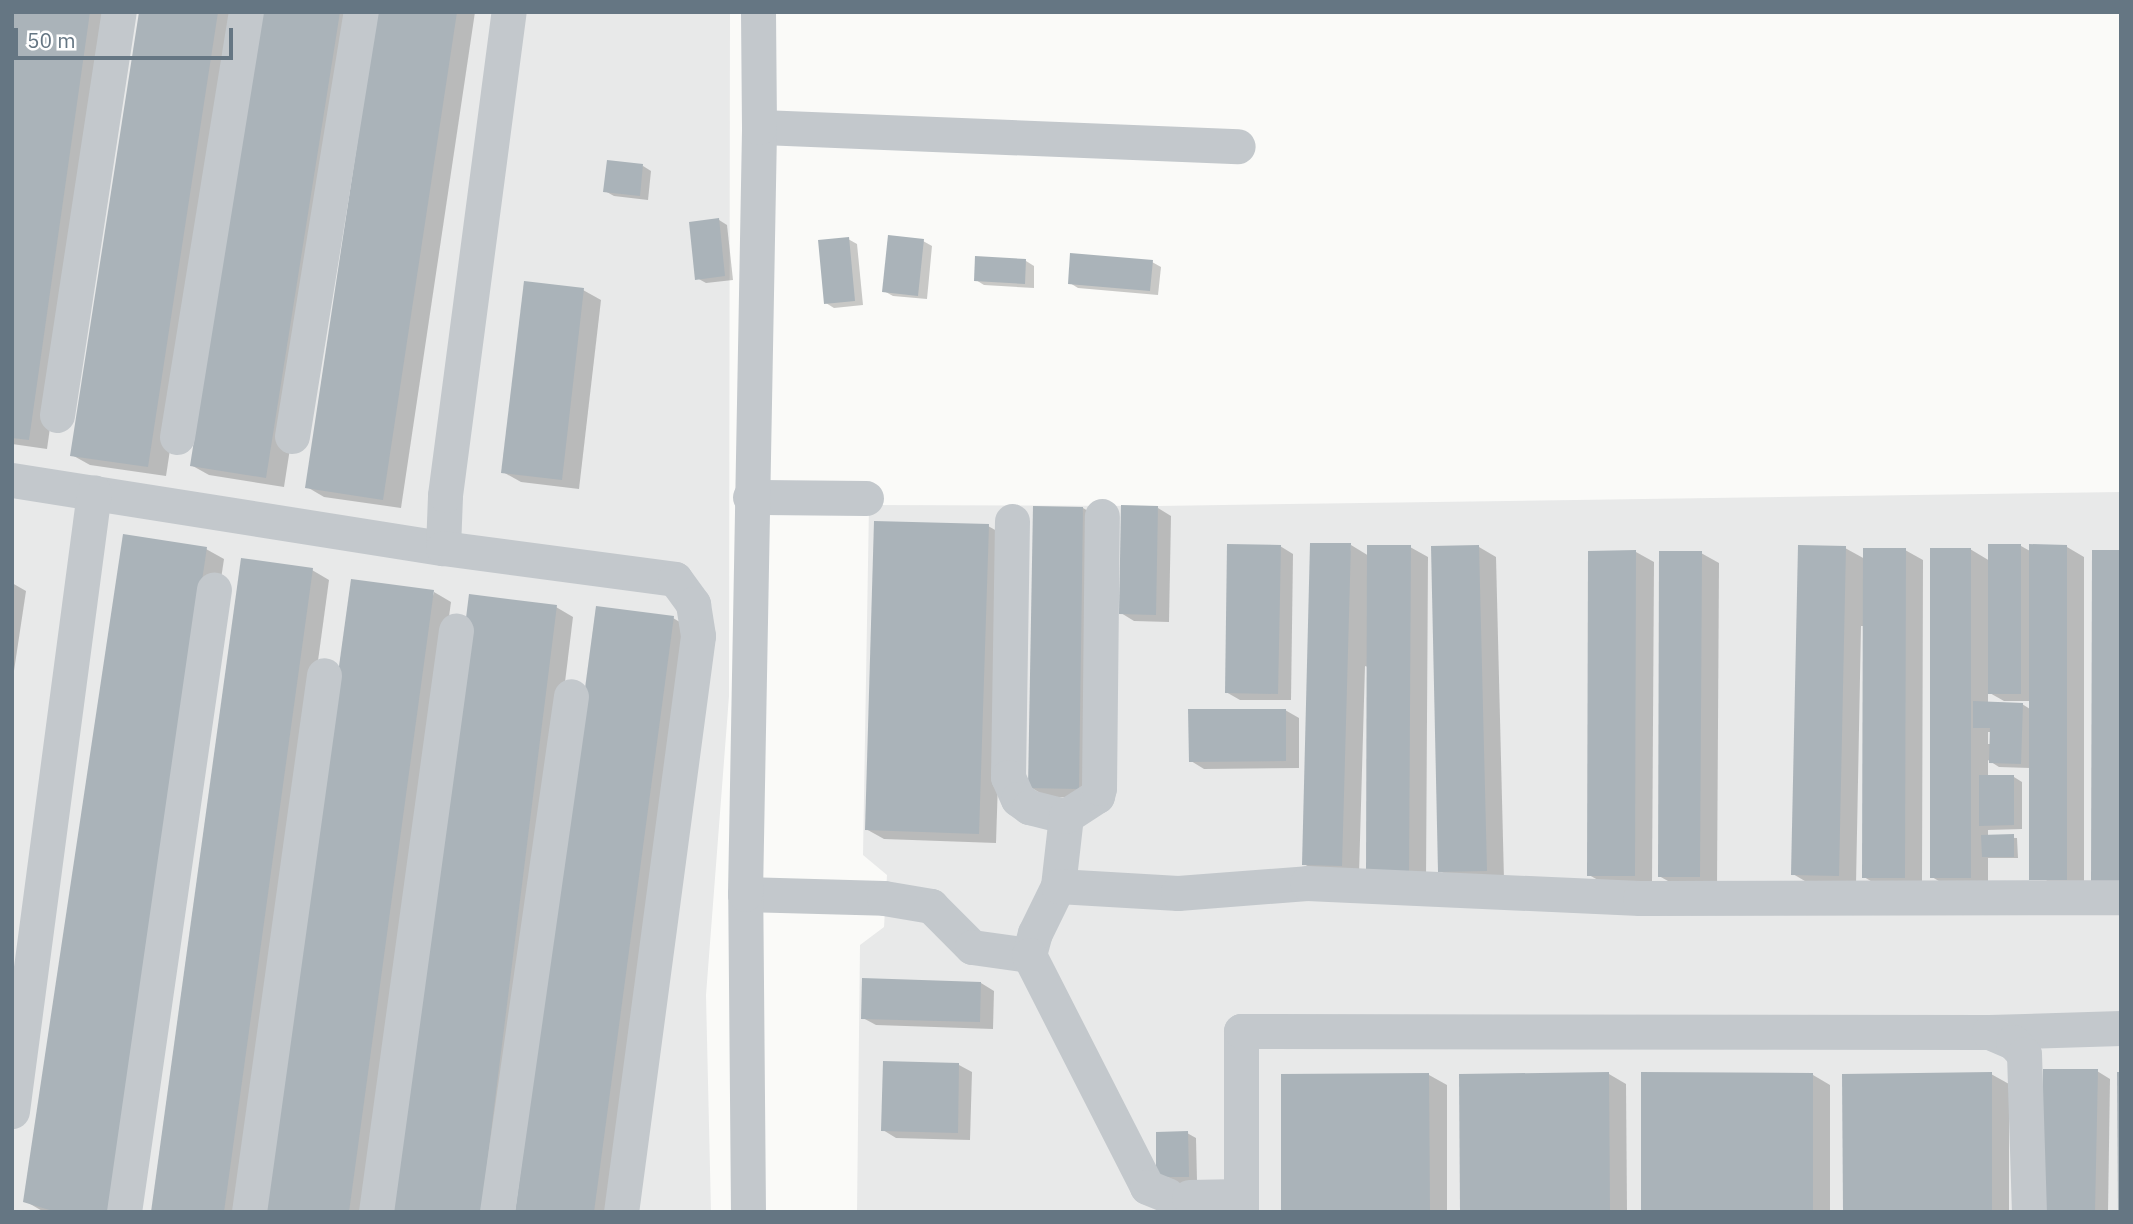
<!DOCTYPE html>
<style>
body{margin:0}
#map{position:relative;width:2133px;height:1224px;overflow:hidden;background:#fafaf8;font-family:"IBM Plex Sans",sans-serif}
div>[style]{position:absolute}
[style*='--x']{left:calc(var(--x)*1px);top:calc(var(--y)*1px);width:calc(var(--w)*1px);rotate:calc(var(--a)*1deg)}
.built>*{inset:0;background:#e8e9e9}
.shadow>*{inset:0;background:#0003}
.building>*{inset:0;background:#aab3b9}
.minor>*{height:35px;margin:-17.5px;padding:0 17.5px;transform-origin:17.5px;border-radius:17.5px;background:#c3c8cc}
span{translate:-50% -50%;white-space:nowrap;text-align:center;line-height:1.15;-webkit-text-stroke:7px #fff;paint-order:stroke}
.frame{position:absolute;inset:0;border:14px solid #657683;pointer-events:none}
.scale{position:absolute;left:14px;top:28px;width:219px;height:32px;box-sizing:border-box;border:4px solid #657683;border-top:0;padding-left:9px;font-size:21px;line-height:24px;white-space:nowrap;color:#657683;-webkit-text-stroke:5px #fff;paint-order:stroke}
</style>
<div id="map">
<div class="built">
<i style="clip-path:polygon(12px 12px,730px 12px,729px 696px,706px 995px,711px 1212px,12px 1212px)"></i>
<i style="clip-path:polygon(2121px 492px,2121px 1212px,857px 1212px,860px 945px,884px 927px,887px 875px,863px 855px,869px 505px,1158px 506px)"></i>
</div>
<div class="shadow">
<i style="clip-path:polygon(13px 12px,109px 12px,47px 449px,12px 444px)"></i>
<i style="clip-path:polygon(140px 12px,237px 12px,166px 476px,90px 465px,72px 455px)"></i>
<i style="clip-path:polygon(263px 12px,358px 12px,284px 487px,209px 475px,191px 465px)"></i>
<i style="clip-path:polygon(378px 12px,475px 12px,401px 508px,324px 497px,307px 487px)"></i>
<i style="clip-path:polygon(643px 166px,651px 171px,648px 200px,614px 196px,605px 191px)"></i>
<i style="clip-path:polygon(719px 220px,727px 225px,733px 280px,706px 283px,697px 278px)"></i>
<i style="clip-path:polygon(848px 239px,857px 244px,863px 305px,834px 308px,826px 303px)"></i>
<i style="clip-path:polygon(923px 241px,932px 246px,927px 299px,893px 296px,884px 291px)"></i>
<i style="clip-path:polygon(1026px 261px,1034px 266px,1034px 288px,984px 285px,976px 280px)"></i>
<i style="clip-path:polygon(1152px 262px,1161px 267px,1158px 295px,1078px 288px,1070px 283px)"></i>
<i style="clip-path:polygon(583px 290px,601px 300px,579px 489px,521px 482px,503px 472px)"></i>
<i style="clip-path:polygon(1083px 508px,1100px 518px,1096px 798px,1047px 797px,1030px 787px)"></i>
<i style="clip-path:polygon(1158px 508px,1171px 516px,1169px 622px,1134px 621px,1121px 613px)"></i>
<i style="clip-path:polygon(988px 526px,1006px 536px,996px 843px,884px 839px,866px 829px)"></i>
<i style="clip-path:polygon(1351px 545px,1369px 556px,1410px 547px,1428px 557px,1426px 884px,1385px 884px,1368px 667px,1365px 666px,1359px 875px,1321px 874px,1304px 864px)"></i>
<i style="clip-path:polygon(1280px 546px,1293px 554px,1291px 700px,1240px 700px,1226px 692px)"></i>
<i style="clip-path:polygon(evenodd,2021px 546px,2030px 551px,2067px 547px,2084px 557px,2084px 889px,2048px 890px,2030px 768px,1999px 767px,1988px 760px,1988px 777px,2014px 777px,2022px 782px,2022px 829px,1988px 830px,1988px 837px,2017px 838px,2018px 858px,1988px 858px,1988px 887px,1949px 887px,1932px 877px,1970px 549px,1990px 561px,2021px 546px,1988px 692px,2004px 701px,2030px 701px,2030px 709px,2022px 704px,1988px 703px,1988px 692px,2021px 546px,1988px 732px,1992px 732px,1991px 744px,1988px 744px,1988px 732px)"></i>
<i style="clip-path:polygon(1479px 547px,1496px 557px,1504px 880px,1457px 881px,1440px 871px)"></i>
<i style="clip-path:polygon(1845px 548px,1865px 559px,1905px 550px,1923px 560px,1922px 888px,1881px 887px,1864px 877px,1865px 626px,1861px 626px,1856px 885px,1810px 884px,1793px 874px)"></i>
<i style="clip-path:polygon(206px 549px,224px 559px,126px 1212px,44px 1212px,25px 1201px)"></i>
<i style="clip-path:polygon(1590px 552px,1636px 552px,1654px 562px,1652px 885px,1607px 885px,1589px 875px)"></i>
<i style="clip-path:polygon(1701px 553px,1719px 563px,1717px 886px,1677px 886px,1659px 876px)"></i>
<i style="clip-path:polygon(312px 570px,329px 580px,243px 1212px,153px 1212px)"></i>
<i style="clip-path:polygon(12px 583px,26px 591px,12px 684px)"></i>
<i style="clip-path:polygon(434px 592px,451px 602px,368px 1212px,266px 1212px)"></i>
<i style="clip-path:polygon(556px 607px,573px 617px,500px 1212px,393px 1212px)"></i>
<i style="clip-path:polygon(673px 618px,690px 628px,612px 1212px,517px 1212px)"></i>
<i style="clip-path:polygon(1285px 710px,1299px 718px,1299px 768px,1204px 769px,1191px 761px)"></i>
<i style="clip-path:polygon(981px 983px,994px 991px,993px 1029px,876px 1025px,863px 1018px)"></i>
<i style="clip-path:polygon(959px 1065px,972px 1072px,970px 1140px,896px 1138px,883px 1130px)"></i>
<i style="clip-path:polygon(2097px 1071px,2110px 1079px,2108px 1212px,2042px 1212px)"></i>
<i style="clip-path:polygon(1609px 1074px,1626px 1084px,1627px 1212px,1461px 1212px)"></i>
<i style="clip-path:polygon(1991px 1074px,2009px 1084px,2009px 1212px,1845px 1212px)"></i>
<i style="clip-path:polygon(1429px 1075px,1447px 1085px,1447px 1212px,1283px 1212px,1283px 1076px)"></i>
<i style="clip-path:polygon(1813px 1075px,1830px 1085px,1830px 1212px,1642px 1212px)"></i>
<i style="clip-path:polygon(1187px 1133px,1196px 1138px,1197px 1181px,1192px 1212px,1168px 1212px,1167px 1181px)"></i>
</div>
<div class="building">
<i style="clip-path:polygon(12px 12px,90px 12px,29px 440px,12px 438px)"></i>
<i style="clip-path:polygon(139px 12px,218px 12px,148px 467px,70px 456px)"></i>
<i style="clip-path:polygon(261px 12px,340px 12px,266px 478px,190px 466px)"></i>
<i style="clip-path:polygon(377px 12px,457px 12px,383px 500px,305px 488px)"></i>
<i style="clip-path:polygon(607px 160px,643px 164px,640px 196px,603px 192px)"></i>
<i style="clip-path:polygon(719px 218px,725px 276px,695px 280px,689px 222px)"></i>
<i style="clip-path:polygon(888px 235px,924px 239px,918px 296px,882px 292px)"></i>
<i style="clip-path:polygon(849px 237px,855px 301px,824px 304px,818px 240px)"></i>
<i style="clip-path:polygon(1070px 253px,1153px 260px,1150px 291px,1068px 284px)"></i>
<i style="clip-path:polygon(975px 256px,1026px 259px,1025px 284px,974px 281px)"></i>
<i style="clip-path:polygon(524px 281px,584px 288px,562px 480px,501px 473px)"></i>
<i style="clip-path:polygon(1121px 505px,1158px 506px,1156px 615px,1119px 614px)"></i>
<i style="clip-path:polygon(1033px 506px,1083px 507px,1079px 789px,1028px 788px)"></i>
<i style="clip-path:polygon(874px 521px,989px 524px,979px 834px,865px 830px)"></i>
<i style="clip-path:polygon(123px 534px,207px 547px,108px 1212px,56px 1212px,23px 1202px)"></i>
<i style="clip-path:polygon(1310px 543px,1351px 543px,1342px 866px,1302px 865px)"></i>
<i style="clip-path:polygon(1227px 544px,1281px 545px,1278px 694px,1225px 693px)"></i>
<i style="clip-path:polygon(1988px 544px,2021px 544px,2021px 694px,1988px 694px)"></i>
<i style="clip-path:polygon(2029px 544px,2067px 545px,2067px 880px,2029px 880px)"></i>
<i style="clip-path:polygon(1367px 545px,1411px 545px,1409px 875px,1366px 874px)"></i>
<i style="clip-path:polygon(1479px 545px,1487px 871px,1438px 872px,1431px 546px)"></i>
<i style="clip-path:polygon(1798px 545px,1846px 546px,1839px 876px,1791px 875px)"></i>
<i style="clip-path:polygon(1863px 548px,1906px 548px,1905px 878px,1862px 878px)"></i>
<i style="clip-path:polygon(1930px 548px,1971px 548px,1971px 878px,1930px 878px)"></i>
<i style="clip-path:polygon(1636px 550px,1635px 876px,1587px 876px,1588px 551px)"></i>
<i style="clip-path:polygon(2092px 550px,2121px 550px,2121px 881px,2091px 881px)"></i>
<i style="clip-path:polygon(1659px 551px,1702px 551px,1700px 877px,1658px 877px)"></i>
<i style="clip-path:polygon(241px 558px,313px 568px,224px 1212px,151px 1212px)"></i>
<i style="clip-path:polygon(351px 579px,434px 590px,349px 1212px,264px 1212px)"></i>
<i style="clip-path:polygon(469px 594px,557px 605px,481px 1212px,392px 1212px)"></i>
<i style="clip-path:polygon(596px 606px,674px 616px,594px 1212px,515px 1212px)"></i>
<i style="clip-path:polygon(1973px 701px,2023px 703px,2021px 764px,1989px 763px,1990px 728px,1973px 728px)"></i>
<i style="clip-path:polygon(1188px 709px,1286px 709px,1286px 761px,1189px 762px)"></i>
<i style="clip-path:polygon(1979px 775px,2014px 775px,2014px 825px,1979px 826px)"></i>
<i style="clip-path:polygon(2014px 834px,2014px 857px,1982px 857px,1981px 835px)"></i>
<i style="clip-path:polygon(862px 978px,981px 982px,980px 1022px,861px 1019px)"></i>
<i style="clip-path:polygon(883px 1061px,959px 1063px,958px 1133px,881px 1131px)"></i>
<i style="clip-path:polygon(2043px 1069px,2098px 1069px,2095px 1212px,2041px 1212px)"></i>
<i style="clip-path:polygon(1609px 1072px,1610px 1212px,1460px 1212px,1459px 1074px)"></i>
<i style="clip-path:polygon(1641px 1072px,1813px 1073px,1813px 1212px,1641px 1212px)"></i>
<i style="clip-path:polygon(1992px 1072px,1992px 1212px,1843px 1212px,1842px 1074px)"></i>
<i style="clip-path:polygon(2117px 1072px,2121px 1072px,2121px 1212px,2118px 1212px)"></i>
<i style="clip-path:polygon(1429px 1073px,1430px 1212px,1281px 1212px,1281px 1074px)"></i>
<i style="clip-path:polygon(1188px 1131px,1189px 1177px,1156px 1177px,1156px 1132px)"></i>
</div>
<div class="minor">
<i style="--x:759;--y:127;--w:479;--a:2.3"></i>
<i style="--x:57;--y:415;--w:408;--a:-81.3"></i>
<i style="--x:292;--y:436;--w:430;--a:-80.8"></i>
<i style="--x:177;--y:437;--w:431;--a:-80.8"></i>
<i style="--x:12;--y:480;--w:436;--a:9"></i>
<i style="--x:443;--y:548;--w:53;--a:-87.8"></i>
<i style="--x:445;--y:495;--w:487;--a:-82.5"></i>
<i style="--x:750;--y:497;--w:116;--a:0.5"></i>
<i style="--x:1012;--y:521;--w:256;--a:90.9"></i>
<i style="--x:1008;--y:777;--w:24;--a:66"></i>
<i style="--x:1018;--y:799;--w:14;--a:36"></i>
<i style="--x:1029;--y:807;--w:38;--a:14"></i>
<i style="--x:443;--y:548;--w:234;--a:7.6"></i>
<i style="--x:675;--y:579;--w:31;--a:54"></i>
<i style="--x:693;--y:604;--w:32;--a:81"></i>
<i style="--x:698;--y:636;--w:581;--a:97.61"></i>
<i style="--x:1058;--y:886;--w:70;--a:-83.5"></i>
<i style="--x:1066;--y:816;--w:37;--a:-33"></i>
<i style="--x:1097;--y:796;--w:8;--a:-76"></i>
<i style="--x:1099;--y:788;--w:272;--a:-89.4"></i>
<i style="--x:745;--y:894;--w:139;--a:1.6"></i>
<i style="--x:884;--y:898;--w:48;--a:9.7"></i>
<i style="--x:931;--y:906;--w:58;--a:45"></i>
<i style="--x:972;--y:947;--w:58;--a:8"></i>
<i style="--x:1029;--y:955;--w:23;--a:-75"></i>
<i style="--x:1035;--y:933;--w:52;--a:-63.9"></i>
<i style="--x:1058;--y:886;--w:120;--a:3.3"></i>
<i style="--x:1178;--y:893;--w:129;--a:-4.4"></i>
<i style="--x:1307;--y:883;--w:333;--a:2.6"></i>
<i style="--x:1640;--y:898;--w:481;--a:-0.1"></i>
<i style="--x:1029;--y:955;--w:260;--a:63"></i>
<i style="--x:1147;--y:1187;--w:22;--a:22"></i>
<i style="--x:1989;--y:1032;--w:132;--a:-1.7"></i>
<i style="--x:12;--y:1111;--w:624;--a:-82.45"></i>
<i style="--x:1189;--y:1197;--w:52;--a:-1.1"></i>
<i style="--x:124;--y:1212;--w:629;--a:-81.78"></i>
<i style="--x:249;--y:1212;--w:542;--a:-82.05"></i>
<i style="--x:376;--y:1212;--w:587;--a:-82.17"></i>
<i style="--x:497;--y:1212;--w:521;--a:-81.84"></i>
<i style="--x:748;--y:1212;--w:318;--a:-90.5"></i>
<i style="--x:745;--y:894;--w:767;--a:-88.95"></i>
<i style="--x:759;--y:127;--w:115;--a:-90.5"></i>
<i style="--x:1241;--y:1212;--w:181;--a:-90"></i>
<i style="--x:1241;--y:1031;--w:748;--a:0.08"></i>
<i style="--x:1989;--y:1032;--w:26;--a:23"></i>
<i style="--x:2013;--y:1042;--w:16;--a:47"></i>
<i style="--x:2024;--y:1054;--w:158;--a:88.2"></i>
</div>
<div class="frame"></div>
<div class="scale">50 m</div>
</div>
